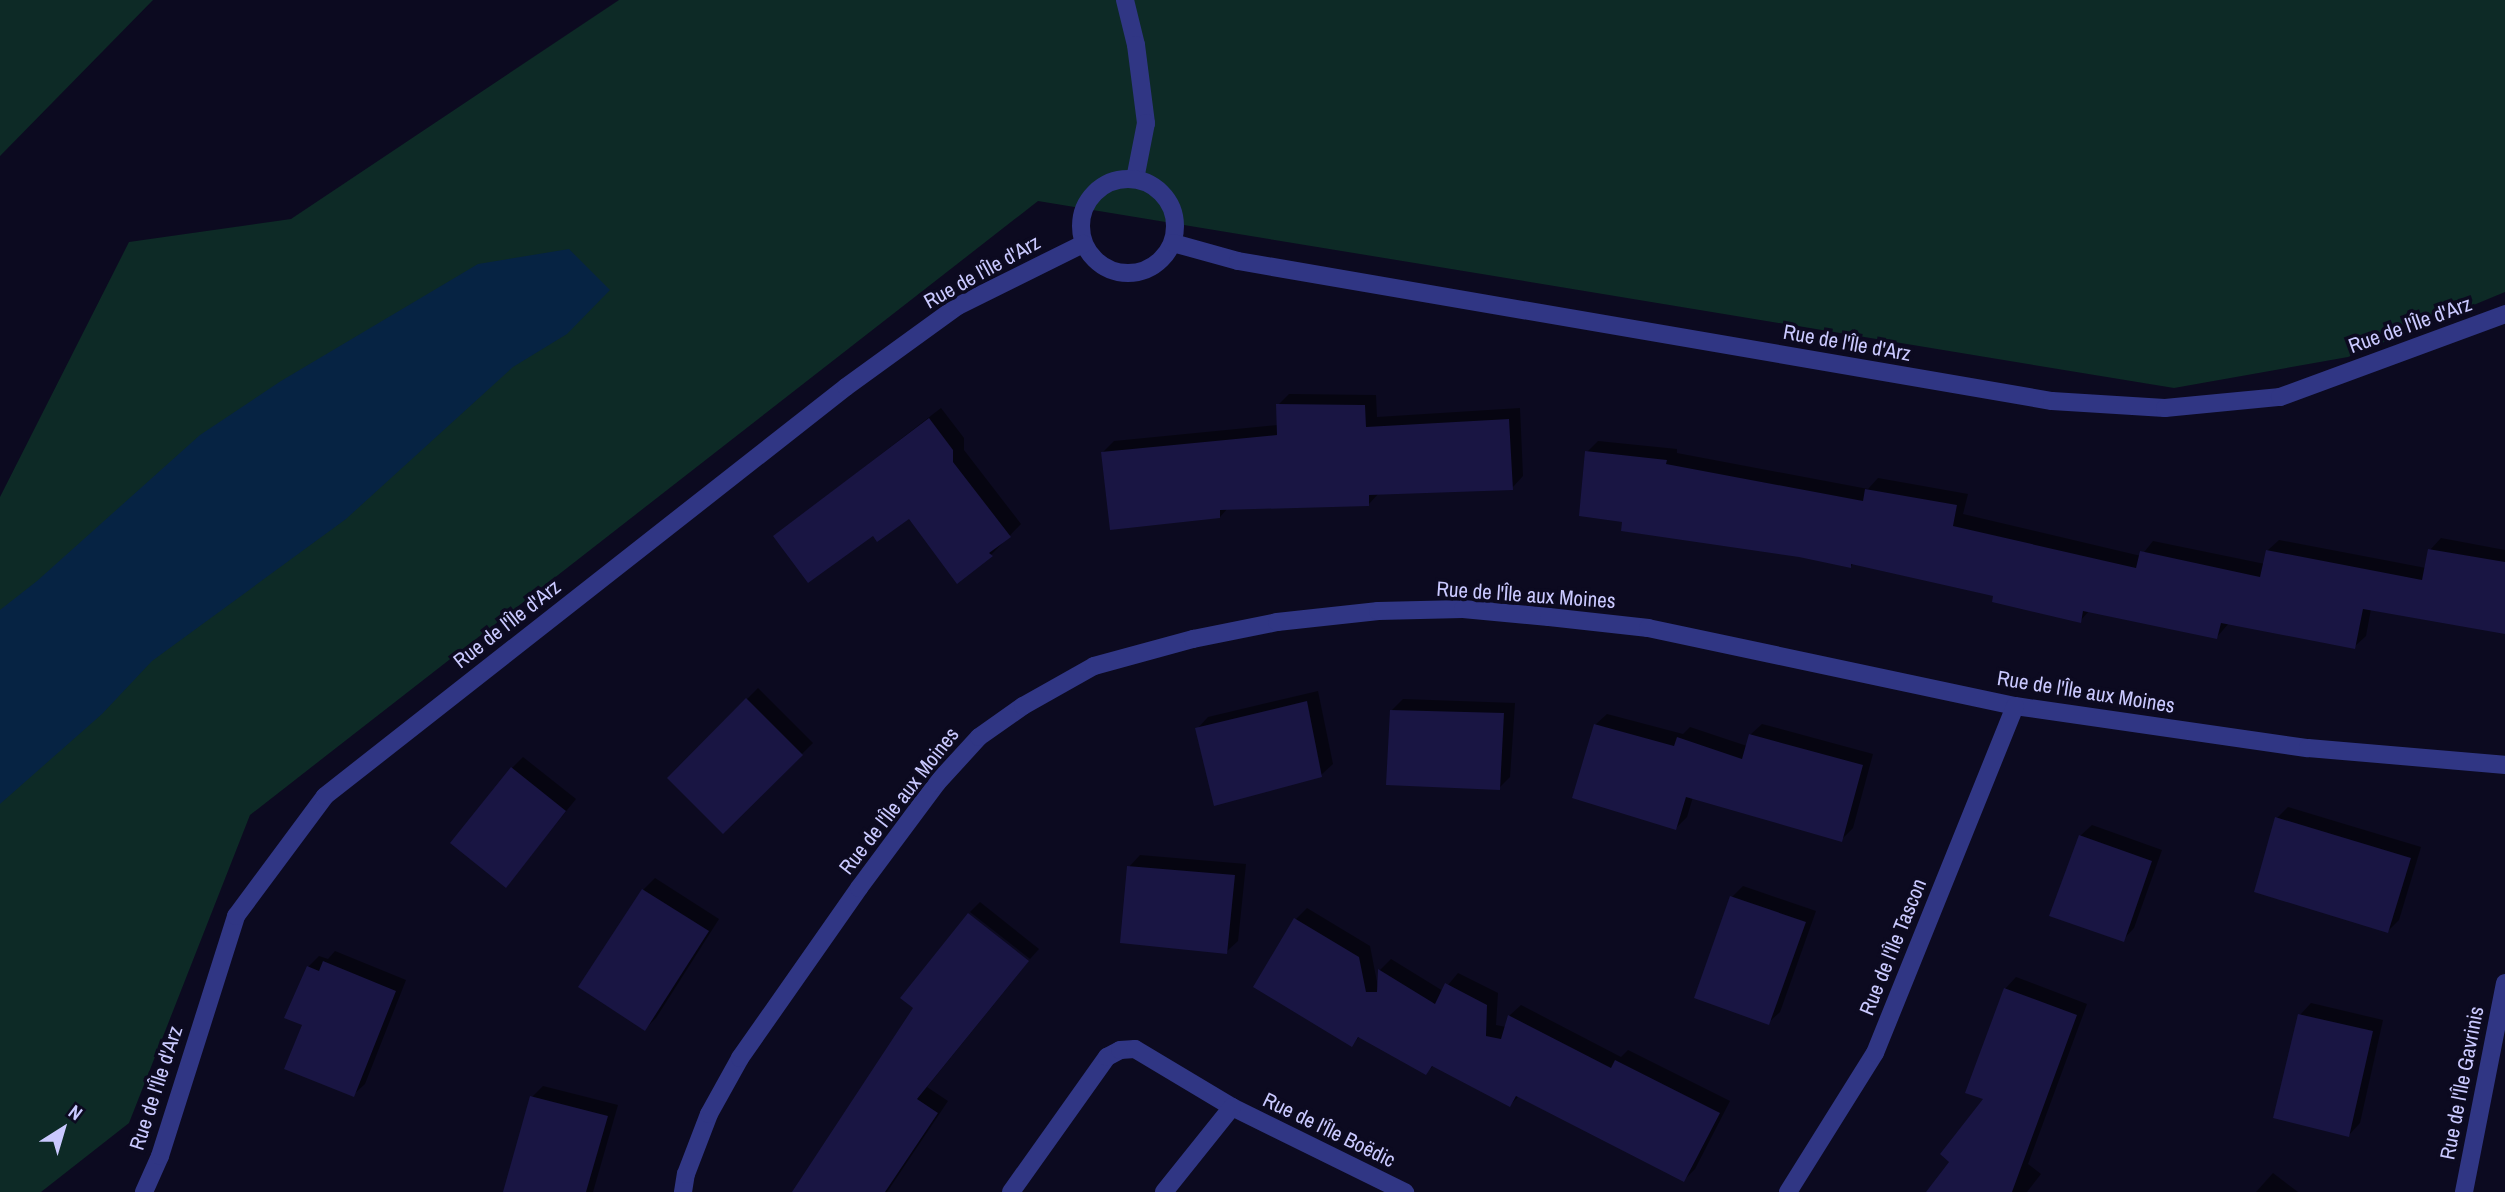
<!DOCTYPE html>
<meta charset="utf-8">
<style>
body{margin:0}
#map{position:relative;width:2505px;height:1192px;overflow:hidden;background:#0c0a20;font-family:"Archivo Narrow",sans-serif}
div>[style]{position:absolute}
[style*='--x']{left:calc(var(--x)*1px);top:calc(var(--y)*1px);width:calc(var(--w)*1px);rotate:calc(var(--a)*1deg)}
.green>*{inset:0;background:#0d2a26}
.water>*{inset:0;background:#062343}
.shadow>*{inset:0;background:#0007}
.building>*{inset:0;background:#191543}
.minor>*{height:18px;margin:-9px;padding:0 9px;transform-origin:9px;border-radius:9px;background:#303684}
.minor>.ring{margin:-9px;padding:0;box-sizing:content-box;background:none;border:18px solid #303684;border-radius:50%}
span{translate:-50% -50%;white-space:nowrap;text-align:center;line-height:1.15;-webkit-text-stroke:7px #0c0a20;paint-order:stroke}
.street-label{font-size:21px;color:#cac9ff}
.north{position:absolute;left:28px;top:1094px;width:70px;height:70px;-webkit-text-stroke:5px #0c0a20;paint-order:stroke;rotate:37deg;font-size:19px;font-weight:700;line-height:28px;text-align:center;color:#cac9ff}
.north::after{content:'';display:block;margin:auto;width:24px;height:32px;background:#cac9ff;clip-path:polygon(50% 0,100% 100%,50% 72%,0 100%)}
</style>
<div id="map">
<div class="green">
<i style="clip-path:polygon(0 0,153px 0,0 156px)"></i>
<i style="clip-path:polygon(619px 0,2505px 0,2505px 292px,2348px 357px,2174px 388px,1038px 201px,250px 815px,129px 1123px,41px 1192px,0 1192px,0 497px,129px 242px,291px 219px)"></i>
</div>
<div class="water">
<i style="clip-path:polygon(569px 249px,610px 290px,567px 334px,513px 367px,346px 519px,152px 661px,102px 714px,0 804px,0 610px,37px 581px,200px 435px,281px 381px,478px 264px)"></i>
</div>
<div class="shadow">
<i style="clip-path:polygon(1289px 394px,1376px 395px,1377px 417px,1520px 408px,1523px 476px,1512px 488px,1379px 493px,1368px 505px,1228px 508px,1220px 517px,1102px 453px,1114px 441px,1278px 425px,1278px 405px)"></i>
<i style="clip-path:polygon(941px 408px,964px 438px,964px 450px,1021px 524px,991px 555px,957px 581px,909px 517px,873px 534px,775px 536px)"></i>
<i style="clip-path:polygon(1598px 441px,1677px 449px,1677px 453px,1868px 489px,1878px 478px,1968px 494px,1963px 514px,2141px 556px,2153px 541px,2265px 564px,2267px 551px,2279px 540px,2426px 568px,2430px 550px,2441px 538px,2505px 550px,2505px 632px,2371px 609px,2366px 636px,2354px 647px,2229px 623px,2217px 637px,2090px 610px,2080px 621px,1995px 594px,1854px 563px,1851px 566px,1624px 520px,1587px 452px)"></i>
<i style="clip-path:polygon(758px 688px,813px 743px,723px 832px,669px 778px)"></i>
<i style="clip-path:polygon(1318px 691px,1333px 764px,1321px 775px,1197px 729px,1208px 717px)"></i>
<i style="clip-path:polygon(1403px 699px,1515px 703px,1510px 777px,1499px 788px,1392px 710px)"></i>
<i style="clip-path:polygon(1607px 714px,1683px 734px,1690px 727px,1747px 746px,1750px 735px,1762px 724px,1873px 754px,1853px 828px,1841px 840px,1693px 797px,1687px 817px,1676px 828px,1595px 725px)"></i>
<i style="clip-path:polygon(523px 757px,576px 799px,506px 886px,512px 768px)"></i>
<i style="clip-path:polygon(2288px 807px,2421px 847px,2399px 920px,2388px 931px,2277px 818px)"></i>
<i style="clip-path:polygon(2092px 825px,2162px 850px,2134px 928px,2123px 940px,2080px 836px)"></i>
<i style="clip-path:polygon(1140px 855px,1246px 864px,1238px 941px,1226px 952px,1129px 867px)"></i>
<i style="clip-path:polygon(655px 878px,719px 919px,656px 1018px,645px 1029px,580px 987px,643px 890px)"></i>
<i style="clip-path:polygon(1743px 886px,1816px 911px,1780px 1012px,1768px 1023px,1732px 897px)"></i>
<i style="clip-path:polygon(980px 902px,1039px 949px,1030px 959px,970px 912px)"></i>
<i style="clip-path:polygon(1307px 908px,1370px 946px,1378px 987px,1380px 970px,1391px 959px,1443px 991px,1458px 973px,1498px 993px,1496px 1025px,1506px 1027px,1509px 1016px,1521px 1005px,1621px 1057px,1628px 1050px,1730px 1101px,1695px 1169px,1684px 1180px,1519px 1096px,1510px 1105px,1434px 1065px,1426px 1073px,1360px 1036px,1352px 1045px,1296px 919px)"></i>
<i style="clip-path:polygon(968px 915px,1028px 962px,927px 1087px,948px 1101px,887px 1192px,812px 1192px)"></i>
<i style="clip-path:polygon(335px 951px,406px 980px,365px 1084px,353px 1095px,304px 1024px,308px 967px,319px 956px,328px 959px)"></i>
<i style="clip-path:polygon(2016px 977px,2087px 1004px,2028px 1164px,2041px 1174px,2027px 1192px,1928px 1192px,1952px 1162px,1986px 1098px,2005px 989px)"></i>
<i style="clip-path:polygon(2311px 1003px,2383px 1020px,2360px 1123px,2349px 1135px,2300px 1015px)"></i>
<i style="clip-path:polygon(543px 1086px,618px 1105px,593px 1192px,505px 1192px,532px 1097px)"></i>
<i style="clip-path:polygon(2273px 1173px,2298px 1192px,2256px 1192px)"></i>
</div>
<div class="building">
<i style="clip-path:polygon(1276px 404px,1365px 405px,1366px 427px,1509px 419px,1513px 490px,1369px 495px,1369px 506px,1220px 510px,1220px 518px,1110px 530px,1101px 452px,1277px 435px)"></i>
<i style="clip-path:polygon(929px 418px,953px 450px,953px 462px,1011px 537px,989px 553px,993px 556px,957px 584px,909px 519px,877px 542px,873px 536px,808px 583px,773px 536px)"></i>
<i style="clip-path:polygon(1585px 451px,1667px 460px,1666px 464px,1863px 501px,1865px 489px,1957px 505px,1953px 526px,2136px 568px,2140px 551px,2260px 577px,2266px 550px,2422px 580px,2428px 549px,2505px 562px,2505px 634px,2363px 609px,2355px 649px,2221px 623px,2217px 639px,2083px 611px,2081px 623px,1992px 602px,1993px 596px,1851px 564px,1851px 568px,1799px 557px,1621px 531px,1622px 522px,1579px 516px)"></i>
<i style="clip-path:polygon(746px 698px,803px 755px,723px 834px,667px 778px)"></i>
<i style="clip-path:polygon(1307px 701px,1322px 777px,1214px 806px,1195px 728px)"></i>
<i style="clip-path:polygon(1390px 710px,1504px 713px,1500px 790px,1386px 785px)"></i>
<i style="clip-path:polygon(1594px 724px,1674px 746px,1677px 737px,1742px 759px,1749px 734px,1863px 765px,1842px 842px,1686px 797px,1676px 830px,1572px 798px)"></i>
<i style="clip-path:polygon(511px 767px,566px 811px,506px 888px,450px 843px)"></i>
<i style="clip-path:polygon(2275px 817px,2411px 858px,2388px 933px,2254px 892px)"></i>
<i style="clip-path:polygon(2079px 835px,2152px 861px,2124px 942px,2049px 916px)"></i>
<i style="clip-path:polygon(1127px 866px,1235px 875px,1227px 954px,1120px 943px)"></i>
<i style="clip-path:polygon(642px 889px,709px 931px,645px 1031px,578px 987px)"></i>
<i style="clip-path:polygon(1730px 896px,1806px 922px,1769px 1025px,1694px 998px)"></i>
<i style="clip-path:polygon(968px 913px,1029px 961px,917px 1099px,938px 1113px,885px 1192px,792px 1192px,913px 1008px,900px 998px)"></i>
<i style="clip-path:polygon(1294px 918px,1359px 957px,1366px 992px,1377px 992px,1378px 969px,1435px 1004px,1445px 983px,1487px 1005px,1486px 1036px,1501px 1039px,1508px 1015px,1611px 1068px,1615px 1060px,1720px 1113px,1684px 1182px,1516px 1096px,1510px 1107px,1432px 1066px,1426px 1075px,1358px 1037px,1352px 1047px,1253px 987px)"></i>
<i style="clip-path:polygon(323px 961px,396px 991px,354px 1097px,284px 1069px,302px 1025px,284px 1018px,307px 966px,319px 971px)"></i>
<i style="clip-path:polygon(2004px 988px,2077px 1015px,2012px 1192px,1926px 1192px,1949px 1162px,1940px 1154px,1983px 1099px,1965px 1093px)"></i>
<i style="clip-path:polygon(2298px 1014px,2373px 1031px,2349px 1137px,2273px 1118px)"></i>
<i style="clip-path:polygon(530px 1096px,608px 1116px,586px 1192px,503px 1192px)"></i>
</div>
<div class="minor">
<i style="--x:1125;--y:0;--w:46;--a:76.3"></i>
<i style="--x:1136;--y:45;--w:79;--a:82.7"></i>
<i style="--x:1146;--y:123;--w:57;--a:101.1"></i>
<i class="ring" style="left:1081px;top:179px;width:76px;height:76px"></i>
<i style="--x:1173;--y:243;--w:67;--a:15.5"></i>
<i style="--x:1238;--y:261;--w:826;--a:9.76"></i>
<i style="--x:2052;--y:401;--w:113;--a:3.5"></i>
<i style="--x:2165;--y:408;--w:116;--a:-5.5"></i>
<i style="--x:2280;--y:397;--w:240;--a:-20.2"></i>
<i style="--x:144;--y:1192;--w:39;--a:-66"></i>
<i style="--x:160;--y:1156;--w:252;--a:-72.4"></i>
<i style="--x:236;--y:916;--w:149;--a:-53.4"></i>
<i style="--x:325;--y:796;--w:662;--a:-38.13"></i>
<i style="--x:846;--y:387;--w:138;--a:-35.9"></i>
<i style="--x:958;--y:306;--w:140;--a:-26.4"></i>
<i style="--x:683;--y:1192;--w:18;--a:-81"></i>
<i style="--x:686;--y:1174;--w:64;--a:-69"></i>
<i style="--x:709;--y:1114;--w:64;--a:-61"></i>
<i style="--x:740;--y:1058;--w:208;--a:-55"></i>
<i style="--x:859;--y:888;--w:131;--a:-53.4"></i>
<i style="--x:937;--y:783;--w:62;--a:-47.6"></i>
<i style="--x:979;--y:737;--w:54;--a:-35.2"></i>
<i style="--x:1023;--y:706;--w:81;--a:-29.4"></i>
<i style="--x:1094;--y:666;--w:103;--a:-15.3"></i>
<i style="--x:1193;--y:639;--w:86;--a:-11.4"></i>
<i style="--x:1277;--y:622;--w:102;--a:-6.2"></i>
<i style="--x:1378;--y:611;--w:85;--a:-1.3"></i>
<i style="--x:1463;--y:609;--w:86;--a:5.3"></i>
<i style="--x:1549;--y:617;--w:100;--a:6.3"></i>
<i style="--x:1648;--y:628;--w:375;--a:12"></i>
<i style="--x:2015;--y:706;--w:296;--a:8.2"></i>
<i style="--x:2308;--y:748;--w:198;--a:4.9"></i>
<i style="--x:1011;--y:1192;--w:166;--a:-54.6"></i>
<i style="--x:1107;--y:1057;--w:15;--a:-28"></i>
<i style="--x:1120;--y:1050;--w:15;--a:-4"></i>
<i style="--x:1135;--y:1049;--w:113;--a:30.9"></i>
<i style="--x:1232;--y:1107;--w:193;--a:26.2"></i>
<i style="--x:1164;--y:1192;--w:109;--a:-51.3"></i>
<i style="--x:1788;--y:1192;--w:164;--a:-58"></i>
<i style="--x:1875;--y:1053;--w:374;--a:-68"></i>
<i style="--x:2464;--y:1192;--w:213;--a:-78.9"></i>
</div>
<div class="street-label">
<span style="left:982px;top:272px;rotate:-29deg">Rue de l'Île d'Arz</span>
<span style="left:2410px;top:325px;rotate:-20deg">Rue de l'Île d'Arz</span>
<span style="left:1847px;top:343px;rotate:10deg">Rue de l'Île d'Arz</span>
<span style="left:1526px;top:595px;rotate:4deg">Rue de l'Île aux Moines</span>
<span style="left:507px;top:624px;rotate:-38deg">Rue de l'Île d'Arz</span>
<span style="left:2086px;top:692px;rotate:9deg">Rue de l'Île aux Moines</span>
<span style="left:899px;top:801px;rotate:-52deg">Rue de l'Île aux Moines</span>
<span style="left:1893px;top:947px;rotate:-68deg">Rue de l'Île Tascon</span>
<span style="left:2462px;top:1083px;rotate:-79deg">Rue de l'Île Gavrinis</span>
<span style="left:156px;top:1088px;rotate:-72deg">Rue de l'Île d'Arz</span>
<span style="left:1329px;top:1130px;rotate:26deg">Rue de l'Île Boëdic</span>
</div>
<div class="north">N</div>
</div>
